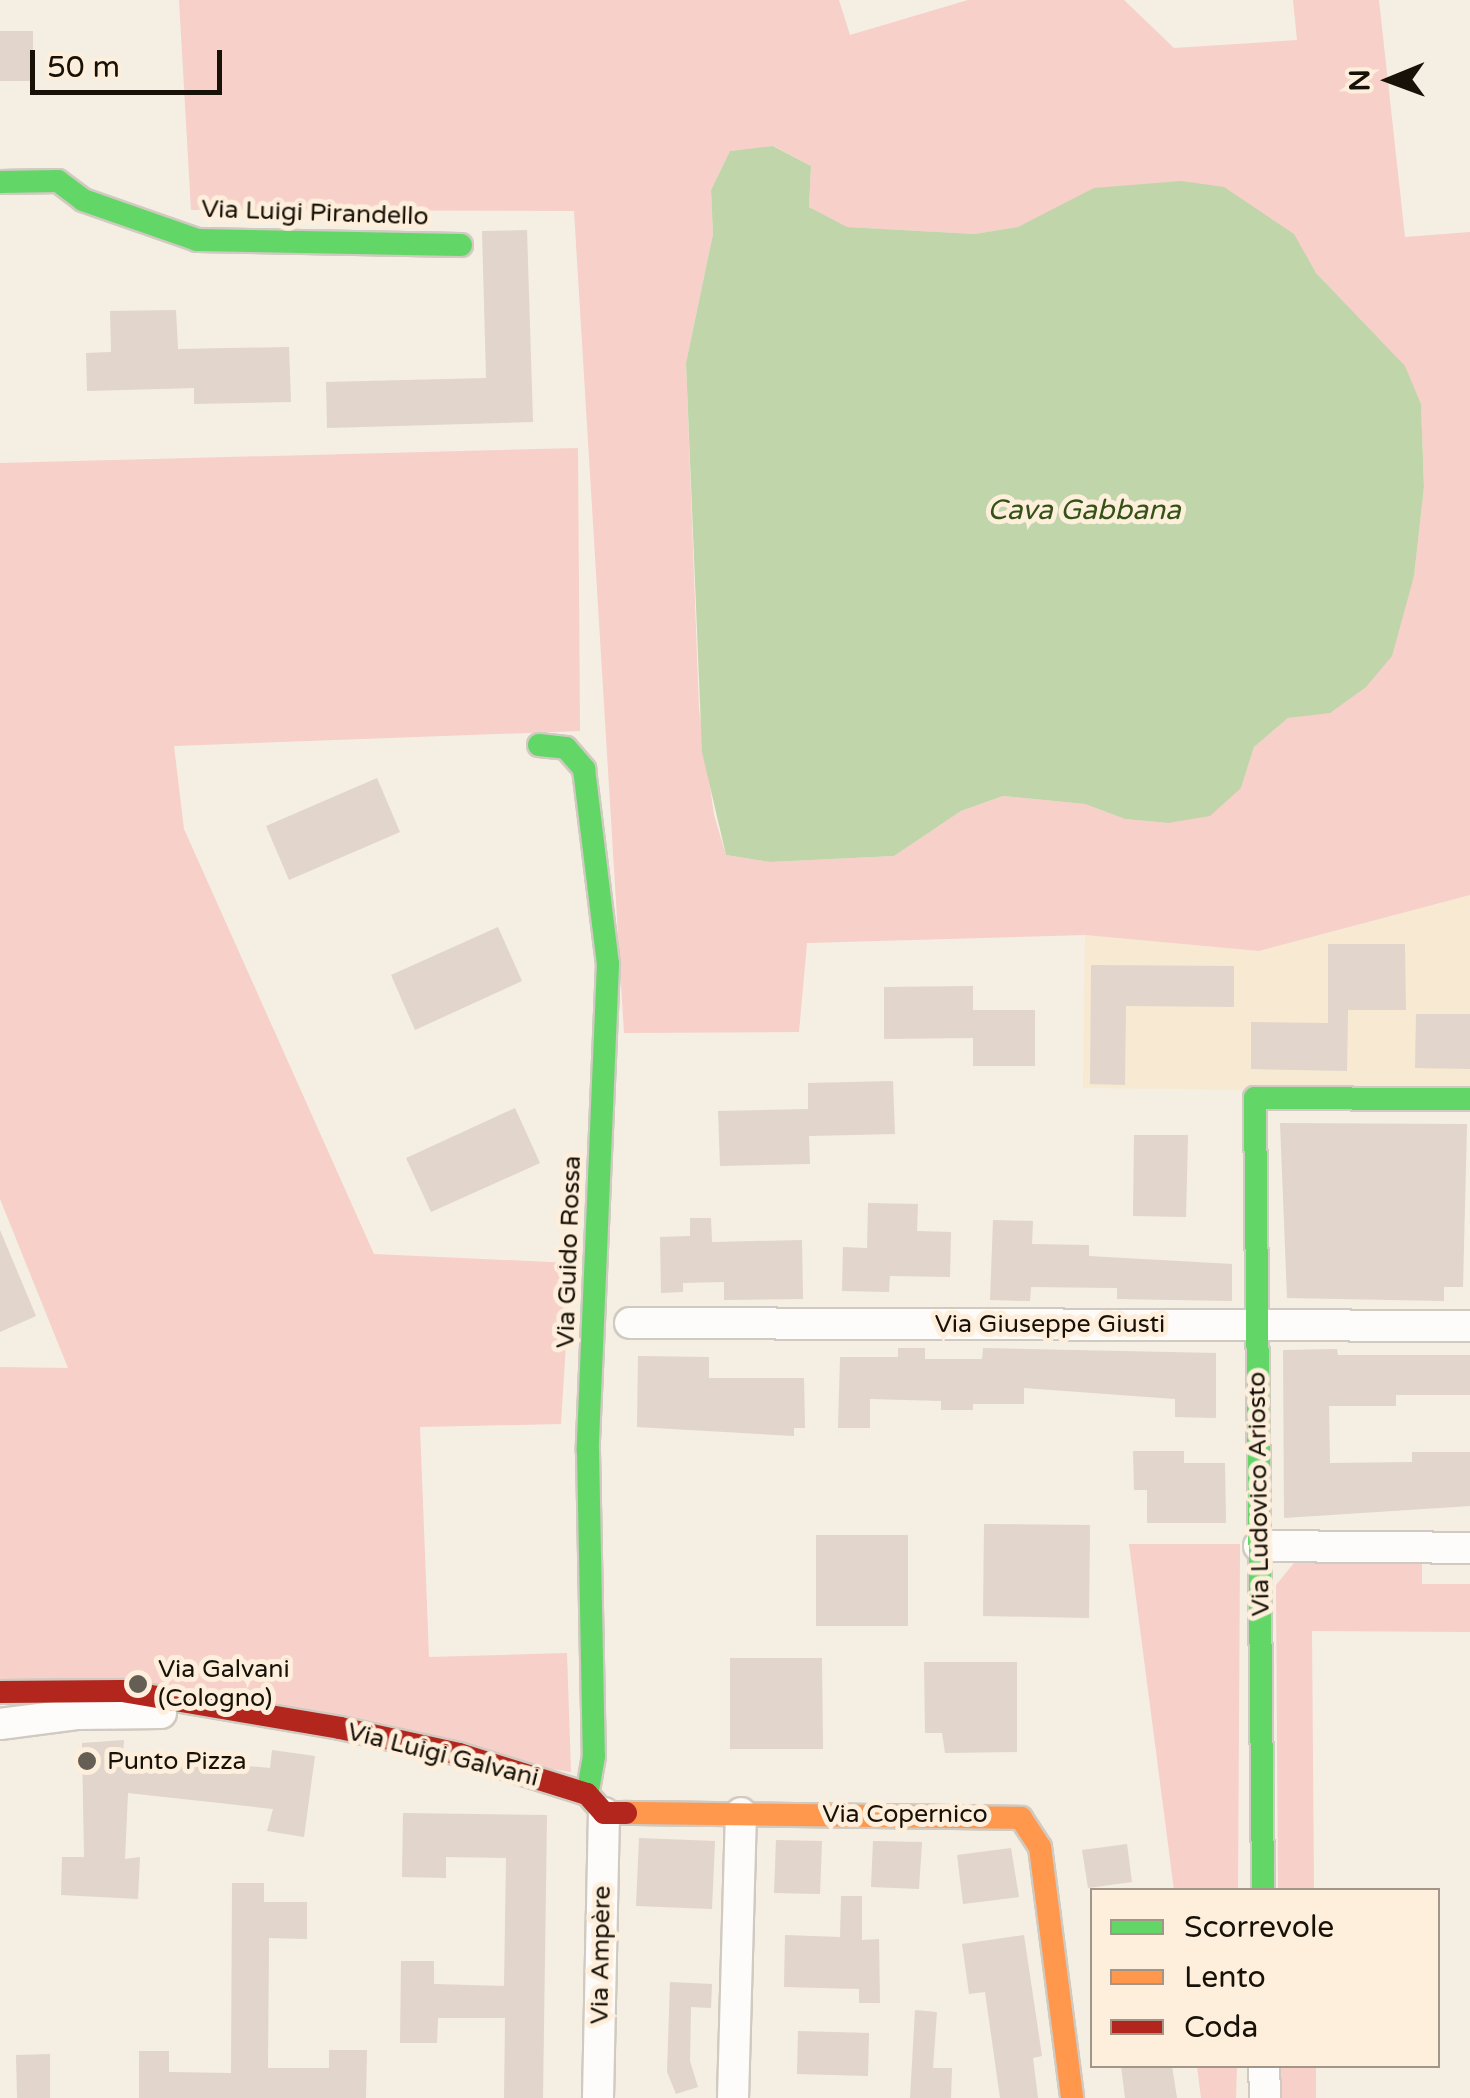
<!DOCTYPE html>
<meta charset="utf-8">
<style>
body{margin:0}
#map{position:relative;width:1470px;height:2098px;overflow:hidden;background:#f5eee3;font-family:"Varela Round",sans-serif}
div>[style]{position:absolute}
[style*='--x']{left:calc(var(--x)*1px);top:calc(var(--y)*1px);width:calc(var(--w)*1px);rotate:calc(var(--a)*1deg)}
.built>*{inset:0;background:#f8e9d2}
.green>*{inset:0;background:#f6d0c9}
.water>*{inset:0;background:#c0d5a9}
.building>*{inset:0;background:#e2d5cb}
.roads{filter:drop-shadow(2px 0 #d0cac0) drop-shadow(-2px 0 #d0cac0) drop-shadow(0 2px #d0cac0) drop-shadow(0 -2px #d0cac0)}
.street>*{height:30px;margin:-15px;padding:0 15px;transform-origin:15px;border-radius:15px;background:#fefcfb}
.fast>*{height:22px;margin:-11px;padding:0 11px;transform-origin:11px;border-radius:11px;background:#63d668}
.slow>*{height:22px;margin:-11px;padding:0 11px;transform-origin:11px;border-radius:11px;background:#ff974d}
.jam>*{height:22px;margin:-11px;padding:0 11px;transform-origin:11px;border-radius:11px;background:#b3261e}
.dots>*{width:28px;height:28px;translate:-50% -50%;box-sizing:border-box;border:5px solid #fdefdb;border-radius:50%}
span{translate:-50% -50%;white-space:nowrap;text-align:center;line-height:1.15;-webkit-text-stroke:10px #fdefdb;paint-order:stroke}
.street-label{font-size:25px;color:#171108}
.poi-label{font-size:25px;color:#171108}
.left{translate:0 -50%;text-align:left}
.water-label{font-size:28px;color:#345216;font-style:italic}
.legend{position:absolute;left:1090px;top:1888px;width:350px;height:180px;box-sizing:border-box;background:#fdefdb;border:2px solid #a19687;margin:0;padding:12px 18px;list-style:none;font-size:30px;color:#171108}
.legend li{display:flex;align-items:center;gap:20px;height:50px}
.legend b{width:50px;border:2px solid #a19687}
.north{position:absolute;left:1340px;top:30px;width:100px;height:100px;-webkit-text-stroke:8px #fdefdb;paint-order:stroke;rotate:269deg;font-size:28px;font-weight:700;line-height:40px;text-align:center;color:#171108}
.north::after{content:'';display:block;margin:auto;width:35px;height:45px;background:#171108;clip-path:polygon(50% 0,100% 100%,50% 72%,0 100%)}
.scale{position:absolute;left:30px;top:50px;width:192px;height:45px;box-sizing:border-box;border:5px solid #171108;border-top:0;padding-left:12px;font-size:30px;line-height:35px;white-space:nowrap;color:#171108;-webkit-text-stroke:8px #fdefdb;paint-order:stroke}
</style>
<div id="map">
<div class="built">
<i style="clip-path:polygon(1470px 895px,1470px 1092px,1083px 1088px,1085px 935px,1259px 951px)"></i>
</div>
<div class="green">
<i style="clip-path:polygon(evenodd,179px 0,839px 0,850px 35px,968px 0,1124px 0,1174px 48px,1297px 40px,1293px 0,1379px 0,1405px 237px,1470px 232px,1470px 895px,1259px 951px,1085px 935px,807px 943px,799px 1032px,624px 1033px,574px 211px,191px 210px,179px 0,774px 146px,811px 166px,809px 207px,846px 227px,974px 234px,1018px 227px,1056px 210px,1293px 234px,1316px 273px,1405px 367px,1421px 404px,1424px 487px,1414px 576px,1401px 615px,1330px 712px,1288px 718px,1254px 747px,1241px 788px,1168px 823px,1125px 819px,1085px 804px,1003px 796px,961px 811px,894px 856px,770px 862px,726px 855px,714px 815px,699px 709px,686px 363px,713px 234px,711px 190px,730px 151px,774px 146px)"></i>
<i style="clip-path:polygon(578px 448px,580px 731px,174px 746px,184px 829px,374px 1254px,571px 1263px,561px 1424px,420px 1427px,429px 1657px,567px 1653px,571px 1772px,0 1682px,0 1367px,68px 1368px,0 1199px,0 463px)"></i>
<i style="clip-path:polygon(1129px 1544px,1240px 1544px,1238px 1890px,1174px 1890px)"></i>
<i style="clip-path:polygon(1307px 1562px,1422px 1563px,1422px 1584px,1470px 1584px,1470px 1632px,1312px 1631px,1314px 1890px,1278px 1890px,1276px 1585px,1294px 1563px)"></i>
<i style="clip-path:polygon(1197px 2066px,1237px 2066px,1236px 2098px,1201px 2098px)"></i>
<i style="clip-path:polygon(1279px 2066px,1316px 2066px,1316px 2098px,1279px 2098px)"></i>
</div>
<div class="water">
<i style="clip-path:polygon(773px 146px,811px 166px,809px 207px,847px 227px,974px 234px,1018px 227px,1094px 188px,1181px 181px,1224px 187px,1294px 234px,1316px 273px,1405px 366px,1421px 404px,1424px 487px,1414px 576px,1392px 656px,1366px 687px,1330px 713px,1288px 718px,1254px 747px,1241px 788px,1210px 816px,1168px 823px,1125px 819px,1085px 804px,1003px 796px,961px 811px,894px 856px,770px 862px,726px 855px,702px 752px,686px 363px,713px 234px,711px 190px,730px 151px)"></i>
</div>
<div class="building">
<i style="clip-path:polygon(0 31px,33px 31px,33px 81px,0 81px)"></i>
<i style="clip-path:polygon(527px 230px,533px 422px,327px 428px,326px 382px,486px 378px,482px 231px)"></i>
<i style="clip-path:polygon(176px 310px,178px 349px,289px 347px,291px 402px,194px 404px,194px 388px,87px 391px,86px 353px,111px 352px,110px 311px)"></i>
<i style="clip-path:polygon(377px 778px,400px 832px,289px 880px,266px 826px)"></i>
<i style="clip-path:polygon(498px 927px,522px 981px,415px 1030px,391px 975px)"></i>
<i style="clip-path:polygon(1328px 944px,1405px 944px,1406px 1010px,1348px 1010px,1347px 1071px,1251px 1069px,1251px 1022px,1328px 1023px)"></i>
<i style="clip-path:polygon(1091px 965px,1234px 966px,1234px 1007px,1126px 1006px,1125px 1085px,1090px 1084px)"></i>
<i style="clip-path:polygon(973px 986px,973px 1010px,1035px 1010px,1035px 1066px,973px 1066px,973px 1038px,884px 1039px,884px 987px)"></i>
<i style="clip-path:polygon(1416px 1014px,1470px 1014px,1470px 1069px,1415px 1068px)"></i>
<i style="clip-path:polygon(893px 1081px,895px 1134px,809px 1136px,810px 1164px,720px 1166px,718px 1111px,808px 1109px,808px 1083px)"></i>
<i style="clip-path:polygon(515px 1108px,540px 1163px,431px 1212px,406px 1158px)"></i>
<i style="clip-path:polygon(1280px 1123px,1467px 1124px,1463px 1287px,1444px 1287px,1444px 1301px,1287px 1298px)"></i>
<i style="clip-path:polygon(1134px 1135px,1188px 1135px,1186px 1217px,1133px 1216px)"></i>
<i style="clip-path:polygon(868px 1203px,918px 1204px,917px 1231px,951px 1232px,950px 1277px,890px 1276px,889px 1292px,842px 1291px,843px 1247px,867px 1248px)"></i>
<i style="clip-path:polygon(690px 1218px,711px 1218px,712px 1242px,802px 1240px,803px 1299px,724px 1300px,724px 1282px,683px 1283px,683px 1292px,661px 1293px,660px 1237px,690px 1236px)"></i>
<i style="clip-path:polygon(993px 1220px,1033px 1221px,1032px 1244px,1089px 1245px,1089px 1256px,1232px 1264px,1232px 1301px,1117px 1299px,1117px 1288px,1031px 1287px,1030px 1301px,990px 1300px)"></i>
<i style="clip-path:polygon(0 1230px,36px 1316px,0 1332px)"></i>
<i style="clip-path:polygon(898px 1348px,925px 1348px,925px 1359px,982px 1359px,983px 1348px,1216px 1353px,1216px 1418px,1175px 1417px,1175px 1399px,1024px 1388px,1024px 1404px,973px 1404px,973px 1410px,941px 1410px,941px 1401px,870px 1399px,870px 1428px,838px 1428px,840px 1357px,898px 1357px)"></i>
<i style="clip-path:polygon(1337px 1349px,1338px 1355px,1470px 1355px,1470px 1395px,1396px 1395px,1396px 1406px,1329px 1406px,1330px 1463px,1412px 1462px,1412px 1452px,1470px 1452px,1470px 1506px,1284px 1518px,1283px 1350px)"></i>
<i style="clip-path:polygon(638px 1356px,709px 1357px,709px 1378px,804px 1378px,805px 1428px,794px 1428px,794px 1436px,637px 1427px)"></i>
<i style="clip-path:polygon(1133px 1451px,1184px 1451px,1184px 1463px,1225px 1463px,1226px 1523px,1147px 1523px,1147px 1490px,1134px 1490px)"></i>
<i style="clip-path:polygon(984px 1524px,1090px 1525px,1089px 1618px,983px 1616px)"></i>
<i style="clip-path:polygon(816px 1535px,908px 1535px,908px 1626px,816px 1626px)"></i>
<i style="clip-path:polygon(730px 1658px,822px 1658px,823px 1749px,730px 1749px)"></i>
<i style="clip-path:polygon(924px 1662px,1017px 1662px,1017px 1752px,945px 1753px,942px 1733px,925px 1733px)"></i>
<i style="clip-path:polygon(124px 1740px,123px 1754px,270px 1768px,272px 1750px,315px 1756px,304px 1837px,267px 1831px,273px 1809px,128px 1793px,125px 1859px,140px 1857px,138px 1899px,61px 1895px,62px 1857px,84px 1857px,82px 1743px)"></i>
<i style="clip-path:polygon(403px 1813px,547px 1815px,543px 2098px,504px 2098px,505px 2018px,438px 2018px,437px 2043px,400px 2043px,401px 1961px,434px 1961px,434px 1984px,504px 1986px,506px 1858px,446px 1857px,446px 1878px,402px 1877px)"></i>
<i style="clip-path:polygon(639px 1838px,715px 1841px,712px 1909px,636px 1906px)"></i>
<i style="clip-path:polygon(776px 1840px,822px 1841px,820px 1894px,774px 1893px)"></i>
<i style="clip-path:polygon(873px 1841px,922px 1842px,919px 1889px,871px 1887px)"></i>
<i style="clip-path:polygon(1127px 1844px,1132px 1882px,1088px 1888px,1082px 1850px)"></i>
<i style="clip-path:polygon(1011px 1848px,1019px 1897px,963px 1904px,957px 1855px)"></i>
<i style="clip-path:polygon(232px 1883px,264px 1883px,264px 1902px,307px 1902px,307px 1939px,269px 1938px,268px 2068px,329px 2068px,329px 2050px,367px 2050px,366px 2098px,139px 2098px,139px 2051px,169px 2051px,169px 2072px,231px 2073px)"></i>
<i style="clip-path:polygon(841px 1896px,862px 1896px,862px 1940px,879px 1939px,880px 2003px,859px 2003px,859px 1989px,784px 1987px,785px 1935px,840px 1937px)"></i>
<i style="clip-path:polygon(1024px 1935px,1042px 2056px,1033px 2058px,1038px 2098px,1000px 2098px,985px 1992px,969px 1994px,962px 1944px)"></i>
<i style="clip-path:polygon(670px 1982px,712px 1984px,711px 2008px,691px 2007px,690px 2061px,698px 2087px,676px 2094px,667px 2072px)"></i>
<i style="clip-path:polygon(915px 2010px,937px 2012px,933px 2068px,952px 2068px,951px 2098px,910px 2098px)"></i>
<i style="clip-path:polygon(798px 2031px,869px 2033px,868px 2076px,797px 2074px)"></i>
<i style="clip-path:polygon(50px 2054px,50px 2098px,17px 2098px,16px 2055px)"></i>
<i style="clip-path:polygon(1121px 2066px,1172px 2066px,1177px 2098px,1125px 2098px)"></i>
</div>
<div class="roads">
<div class="street">
<i style="--x:630;--y:1323;--w:840;--a:0.2"></i>
<i style="--x:1259;--y:1546;--w:211;--a:0.5"></i>
<i style="--x:0;--y:1724;--w:79;--a:-7.3"></i>
<i style="--x:78;--y:1714;--w:83;--a:-0.7"></i>
<i style="--x:1264;--y:2066;--w:32;--a:88"></i>
<i style="--x:598;--y:2098;--w:285;--a:-88.8"></i>
<i style="--x:733;--y:2098;--w:285;--a:-88.4"></i>
</div>
<div class="fast">
<i style="--x:0;--y:182;--w:58;--a:-1"></i>
<i style="--x:58;--y:181;--w:31;--a:37"></i>
<i style="--x:83;--y:200;--w:121;--a:19.3"></i>
<i style="--x:197;--y:240;--w:264;--a:1.1"></i>
<i style="--x:539;--y:745;--w:27;--a:6"></i>
<i style="--x:566;--y:748;--w:28;--a:49"></i>
<i style="--x:584;--y:769;--w:196;--a:83"></i>
<i style="--x:608;--y:964;--w:487;--a:92.4"></i>
<i style="--x:588;--y:1451;--w:305;--a:88.9"></i>
<i style="--x:594;--y:1756;--w:39;--a:100"></i>
<i style="--x:1263;--y:1890;--w:792;--a:-90.58"></i>
<i style="--x:1255;--y:1098;--w:215;--a:0.3"></i>
</div>
<div class="slow">
<i style="--x:626;--y:1813;--w:395;--a:0.7"></i>
<i style="--x:1021;--y:1818;--w:35;--a:57"></i>
<i style="--x:1040;--y:1847;--w:253;--a:82.7"></i>
</div>
<div class="jam">
<i style="--x:0;--y:1692;--w:122;--a:-0.5"></i>
<i style="--x:122;--y:1691;--w:221;--a:9.6"></i>
<i style="--x:340;--y:1728;--w:122;--a:12.3"></i>
<i style="--x:459;--y:1754;--w:134;--a:17.4"></i>
<i style="--x:587;--y:1794;--w:25;--a:48"></i>
<i style="--x:604;--y:1813;--w:22;--a:0"></i>
</div>
</div>
<div class="dots">
<i style="left:138px;top:1684px;background:#655e55"></i>
<i style="left:87px;top:1761px;background:#655e55"></i>
</div>
<div class="street-label">
<span style="left:315px;top:213px;rotate:2deg">Via Luigi Pirandello</span>
<span style="left:569px;top:1252px;rotate:-88deg">Via Guido Rossa</span>
<span style="left:1050px;top:1324px">Via Giuseppe Giusti</span>
<span style="left:1259px;top:1494px;rotate:-91deg">Via Ludovico Ariosto</span>
<span style="left:443px;top:1755px;rotate:14deg">Via Luigi Galvani</span>
<span style="left:905px;top:1814px">Via Copernico</span>
<span style="left:601px;top:1955px;rotate:-89deg">Via Ampère</span>
</div>
<div class="poi-label">
<span class="left" style="left:158px;top:1684px">Via Galvani<br>(Cologno)</span>
<span class="left" style="left:107px;top:1761px">Punto Pizza</span>
</div>
<div class="water-label">
<span style="left:1084px;top:510px">Cava Gabbana</span>
</div>
<ul class="legend">
<li><b style="height:12px;background:#63d668"></b>Scorrevole</li>
<li><b style="height:12px;background:#ff974d"></b>Lento</li>
<li><b style="height:12px;background:#b3261e"></b>Coda</li>
</ul>
<div class="north">N</div>
<div class="scale">50 m</div>
</div>
